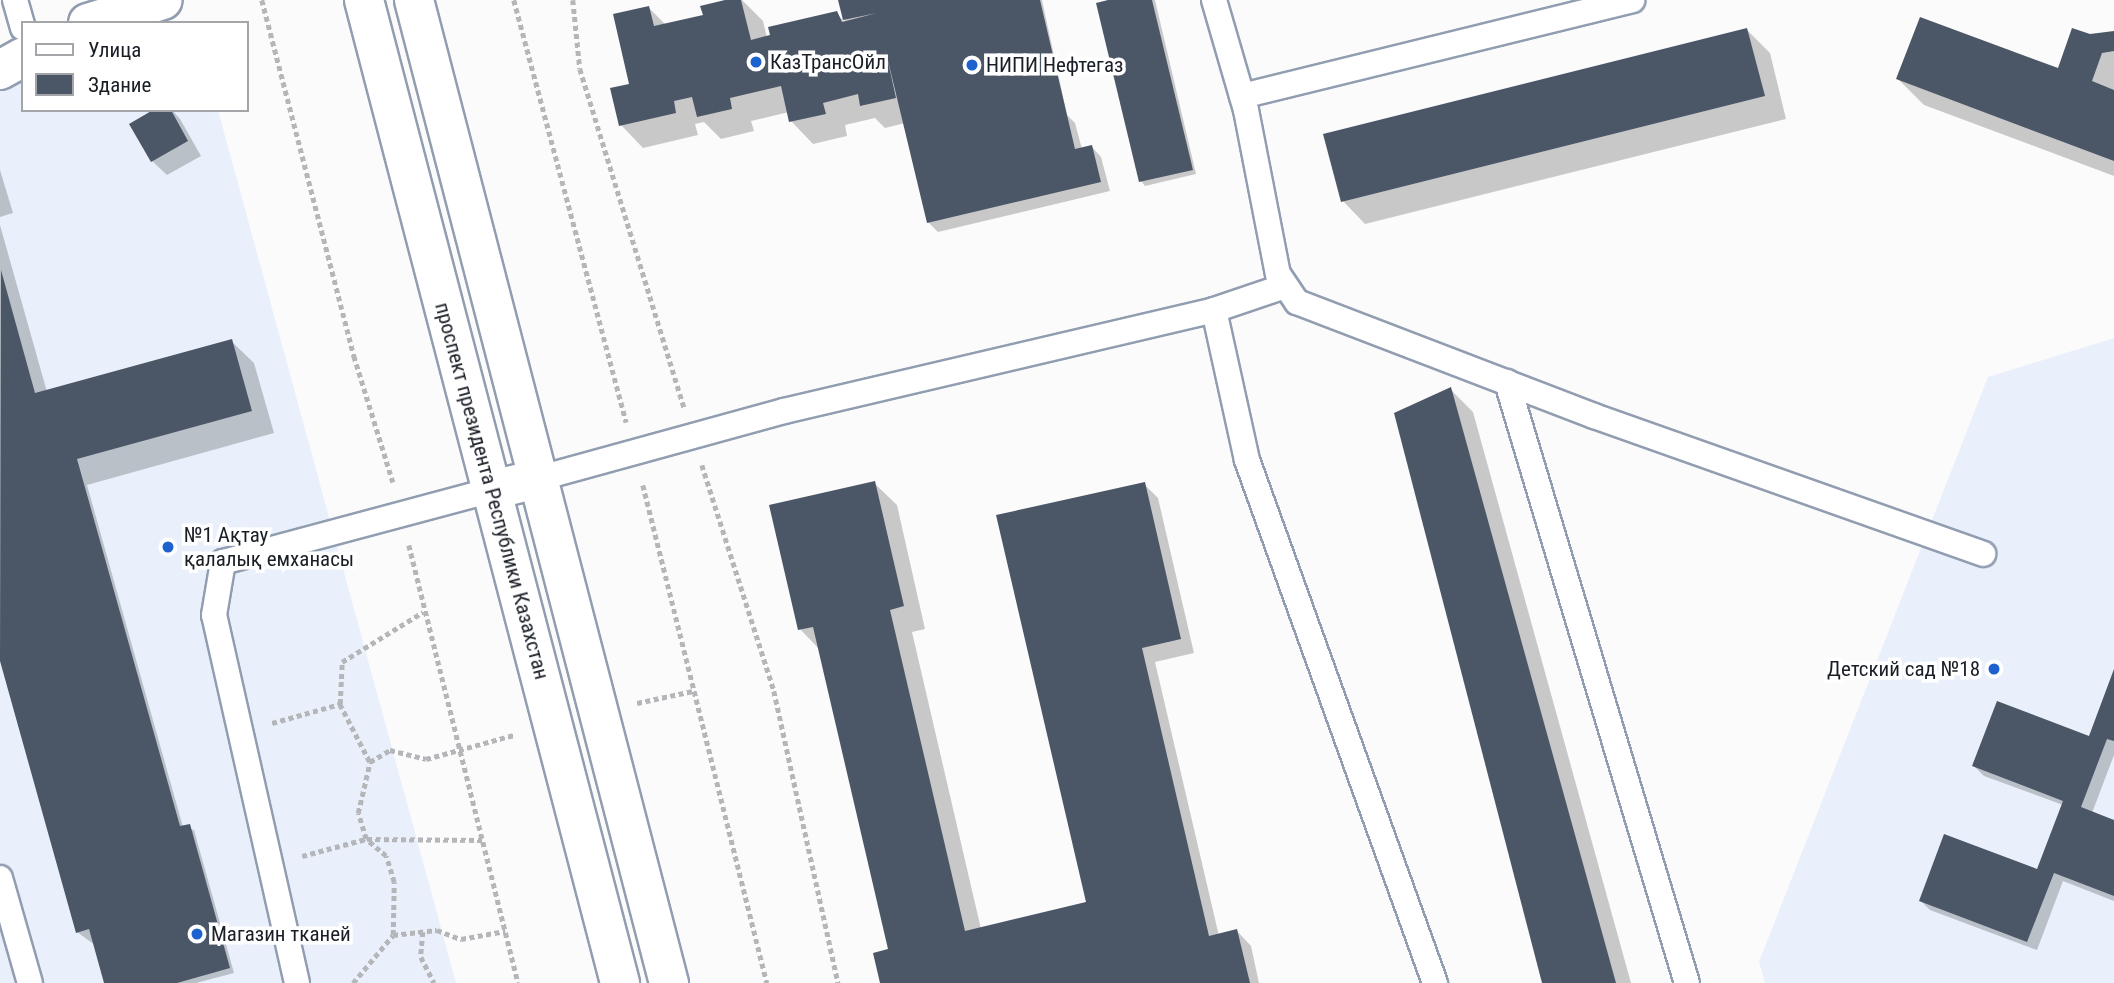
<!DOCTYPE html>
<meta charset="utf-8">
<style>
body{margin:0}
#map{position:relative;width:2114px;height:983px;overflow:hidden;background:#fbfbfb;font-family:"Roboto Condensed",sans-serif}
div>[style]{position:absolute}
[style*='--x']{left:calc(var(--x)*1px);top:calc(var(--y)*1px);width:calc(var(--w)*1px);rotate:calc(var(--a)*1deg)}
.built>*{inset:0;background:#e9f0fb}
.shadow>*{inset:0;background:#0003}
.building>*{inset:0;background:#4b5667}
.path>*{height:4.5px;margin-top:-2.25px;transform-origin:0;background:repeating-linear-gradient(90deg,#b5b6b9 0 5px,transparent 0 8.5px)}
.roads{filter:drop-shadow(2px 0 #919db0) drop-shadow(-2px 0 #919db0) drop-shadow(0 2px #919db0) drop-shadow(0 -2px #919db0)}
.service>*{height:24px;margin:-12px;padding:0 12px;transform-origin:12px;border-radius:12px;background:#fff}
.minor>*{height:38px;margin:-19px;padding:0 19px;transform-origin:19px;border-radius:19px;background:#fff}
.secondary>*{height:38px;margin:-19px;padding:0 19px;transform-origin:19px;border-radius:19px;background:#fff}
.dots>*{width:19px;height:19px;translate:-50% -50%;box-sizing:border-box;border:4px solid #fff;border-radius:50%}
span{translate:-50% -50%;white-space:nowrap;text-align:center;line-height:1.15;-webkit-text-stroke:7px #fff;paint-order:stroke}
.poi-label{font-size:21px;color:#191d25}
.left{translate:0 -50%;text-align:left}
.right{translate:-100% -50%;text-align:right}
.street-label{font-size:21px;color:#191d25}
.legend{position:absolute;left:21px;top:21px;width:228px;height:91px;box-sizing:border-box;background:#fff;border:2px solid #a3a5a8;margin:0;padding:9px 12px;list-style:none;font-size:21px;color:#191d25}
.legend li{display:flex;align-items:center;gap:14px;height:35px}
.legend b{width:35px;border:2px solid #a3a5a8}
</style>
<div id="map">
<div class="built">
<i style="clip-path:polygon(23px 75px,23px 110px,218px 110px,456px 983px,0 983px,0 88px)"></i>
<i style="clip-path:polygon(2114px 338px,2114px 983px,1765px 983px,1759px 962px,1988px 377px)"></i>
</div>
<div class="shadow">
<i style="clip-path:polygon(732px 0,742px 0,763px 21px,767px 38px,836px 13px,845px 22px,840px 0,1042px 0,1067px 115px,1075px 123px,1082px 149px,1092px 147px,1101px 157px,1110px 191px,938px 232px,928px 222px,905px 123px,885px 128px,875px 118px,845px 125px,847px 136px,813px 144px,791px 121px,789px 112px,751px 121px,754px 131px,721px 139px,704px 122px,695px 124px,698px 135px,643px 148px,621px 125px,649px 8px,666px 25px,705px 16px)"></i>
<i style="clip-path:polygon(1115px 0,1155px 0,1196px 174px,1145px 186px,1141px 181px)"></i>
<i style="clip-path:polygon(1747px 30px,1770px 53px,1786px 119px,1365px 224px,1343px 201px)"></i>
<i style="clip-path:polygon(2114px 33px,2114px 176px,1924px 105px,1898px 79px,2059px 70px,2090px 36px)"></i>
<i style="clip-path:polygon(157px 110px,172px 110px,180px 119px,201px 156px,167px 175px,152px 161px)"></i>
<i style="clip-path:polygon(0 170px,13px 213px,0 217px)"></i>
<i style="clip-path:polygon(0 225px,47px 392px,231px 341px,254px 363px,274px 433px,87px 485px,183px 827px,194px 830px,234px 973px,196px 983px,106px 983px,95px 945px,77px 932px,0 655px)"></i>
<i style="clip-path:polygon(1451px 390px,1473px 412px,1631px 983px,1544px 983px)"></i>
<i style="clip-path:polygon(874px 483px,897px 505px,925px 629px,912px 632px,981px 929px,1088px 904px,1144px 484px,1158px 498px,1194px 653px,1155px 662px,1219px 936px,1237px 931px,1251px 946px,1259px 983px,882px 983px,892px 950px,820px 650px,800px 629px)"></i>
<i style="clip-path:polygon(2114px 673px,2114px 755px,2092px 813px,2114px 822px,2114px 901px,2063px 881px,2037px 950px,1930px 910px,1921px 901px,2038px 872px,2063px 805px,1984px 776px,1974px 766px,2090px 738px)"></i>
</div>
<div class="building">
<i style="clip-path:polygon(725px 0,741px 0,751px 40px,770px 35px,768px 27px,837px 11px,842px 22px,877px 13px,843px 20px,838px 0,1040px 0,1075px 149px,1092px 145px,1101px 182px,927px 223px,885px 48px,896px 98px,860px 106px,858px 94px,823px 103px,826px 114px,789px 122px,781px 86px,730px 98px,732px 109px,697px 117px,692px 97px,674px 101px,676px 113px,619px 126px,610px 88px,629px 84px,613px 14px,649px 6px,654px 26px,703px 15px,700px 6px)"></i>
<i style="clip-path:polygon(1108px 0,1152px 0,1193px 170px,1139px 182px,1096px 3px)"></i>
<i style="clip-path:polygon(1920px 17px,2058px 68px,2072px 28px,2090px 34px,2114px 31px,2114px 51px,2102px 53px,2092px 81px,2114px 90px,2114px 161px,1896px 79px)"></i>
<i style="clip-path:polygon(1747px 28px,1765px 96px,1341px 202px,1323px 134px)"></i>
<i style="clip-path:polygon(153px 110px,171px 110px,188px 141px,151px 162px,129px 124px)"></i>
<i style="clip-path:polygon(1px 270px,35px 393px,232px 339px,252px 411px,77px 459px,180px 826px,190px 824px,230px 968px,177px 983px,104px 983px,89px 929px,76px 933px,0 661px)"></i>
<i style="clip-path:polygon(1451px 387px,1616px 983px,1542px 983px,1394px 413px)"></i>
<i style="clip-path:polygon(875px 481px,904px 606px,890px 610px,965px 931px,1086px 902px,996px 515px,1145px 482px,1181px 639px,1142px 648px,1209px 936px,1237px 929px,1250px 983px,880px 983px,873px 953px,888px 949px,813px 627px,798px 630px,769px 505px)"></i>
<i style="clip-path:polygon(2114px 669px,2114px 741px,2107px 739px,2081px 807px,2114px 820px,2114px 896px,2054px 873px,2027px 942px,1919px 901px,1944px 834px,2037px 869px,2063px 801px,1972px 766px,1997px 701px,2089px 736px)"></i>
</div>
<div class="path">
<i style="--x:262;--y:0;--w:368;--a:75.5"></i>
<i style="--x:354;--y:356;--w:132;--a:72.8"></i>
<i style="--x:514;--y:0;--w:437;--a:75.1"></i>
<i style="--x:573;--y:0;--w:69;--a:84.2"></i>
<i style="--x:580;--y:69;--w:354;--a:72.9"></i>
<i style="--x:702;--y:465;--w:237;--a:72.3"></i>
<i style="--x:774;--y:691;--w:299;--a:77.6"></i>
<i style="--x:643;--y:485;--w:513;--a:76.02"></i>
<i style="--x:409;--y:545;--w:451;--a:76"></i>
<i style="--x:637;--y:703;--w:57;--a:-12.1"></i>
<i style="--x:340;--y:704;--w:65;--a:62.7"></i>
<i style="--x:370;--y:762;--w:23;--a:-31"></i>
<i style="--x:390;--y:750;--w:37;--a:14"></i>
<i style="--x:426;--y:759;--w:91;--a:-15.3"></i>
<i style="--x:272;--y:723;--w:71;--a:-15.6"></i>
<i style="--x:340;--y:704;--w:42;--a:-87.3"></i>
<i style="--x:342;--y:662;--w:95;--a:-31.7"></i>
<i style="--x:367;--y:839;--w:115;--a:0.5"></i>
<i style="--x:302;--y:856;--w:66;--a:-14.9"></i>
<i style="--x:366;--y:839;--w:27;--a:-107"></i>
<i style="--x:358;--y:813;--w:52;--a:-76.8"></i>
<i style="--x:423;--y:932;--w:25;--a:95"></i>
<i style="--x:421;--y:957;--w:29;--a:63"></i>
<i style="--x:393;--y:935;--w:44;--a:-6.5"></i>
<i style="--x:437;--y:930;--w:26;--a:21"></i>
<i style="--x:461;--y:939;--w:45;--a:-10.3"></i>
<i style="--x:353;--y:983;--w:62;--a:-50.2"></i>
<i style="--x:393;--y:935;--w:53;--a:-88.9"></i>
<i style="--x:394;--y:882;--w:27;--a:-107"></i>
<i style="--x:386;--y:856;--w:26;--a:-140"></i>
</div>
<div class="roads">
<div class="service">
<i style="--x:15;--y:0;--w:29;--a:74"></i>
<i style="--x:1214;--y:0;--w:115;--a:73.8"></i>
<i style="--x:1246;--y:110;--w:167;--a:79"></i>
<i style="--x:1278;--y:274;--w:34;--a:56"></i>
<i style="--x:1297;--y:302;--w:318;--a:21"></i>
<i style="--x:1594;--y:416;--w:413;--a:19.5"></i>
<i style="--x:1242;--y:96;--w:402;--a:-13.8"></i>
<i style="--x:1214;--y:310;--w:154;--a:77.6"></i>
<i style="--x:1247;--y:460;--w:556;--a:70.23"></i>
<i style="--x:1507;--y:382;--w:627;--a:73.33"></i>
<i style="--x:537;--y:479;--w:256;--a:-15.4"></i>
<i style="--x:784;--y:411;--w:442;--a:-13.2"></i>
<i style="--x:1214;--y:310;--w:75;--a:-18.7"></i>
<i style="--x:0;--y:878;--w:109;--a:74.1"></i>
<i style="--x:297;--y:983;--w:377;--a:-102.7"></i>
<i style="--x:214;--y:615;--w:54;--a:-80.4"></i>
<i style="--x:223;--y:562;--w:278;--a:-15"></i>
</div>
<div class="minor">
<i style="--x:88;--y:23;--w:78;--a:-17"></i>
<i style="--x:0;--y:70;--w:26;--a:-29"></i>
<i style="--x:492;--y:490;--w:46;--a:-13.7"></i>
</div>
<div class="secondary">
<i style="--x:364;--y:0;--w:1016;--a:75.4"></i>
<i style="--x:414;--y:0;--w:1016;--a:75.46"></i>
</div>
</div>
<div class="dots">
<i style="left:756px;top:62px;background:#1d62ce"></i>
<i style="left:972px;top:65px;background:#1d62ce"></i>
<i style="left:168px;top:547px;background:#1d62ce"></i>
<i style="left:1994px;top:669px;background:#1d62ce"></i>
<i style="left:197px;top:934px;background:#1d62ce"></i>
</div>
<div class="poi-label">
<span class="left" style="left:770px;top:62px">КазТрансОйл</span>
<span class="left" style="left:986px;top:65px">НИПИ Нефтегаз</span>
<span class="left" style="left:184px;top:547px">№1 Ақтау<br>қалалық емханасы</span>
<span class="right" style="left:1980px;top:669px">Детский сад №18</span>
<span class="left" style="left:211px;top:934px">Магазин тканей</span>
</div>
<div class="street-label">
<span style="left:492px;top:491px;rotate:75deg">проспект президента Республики Казахстан</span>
</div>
<ul class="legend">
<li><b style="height:9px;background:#fff"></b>Улица</li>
<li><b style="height:19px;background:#4b5667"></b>Здание</li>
</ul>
</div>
